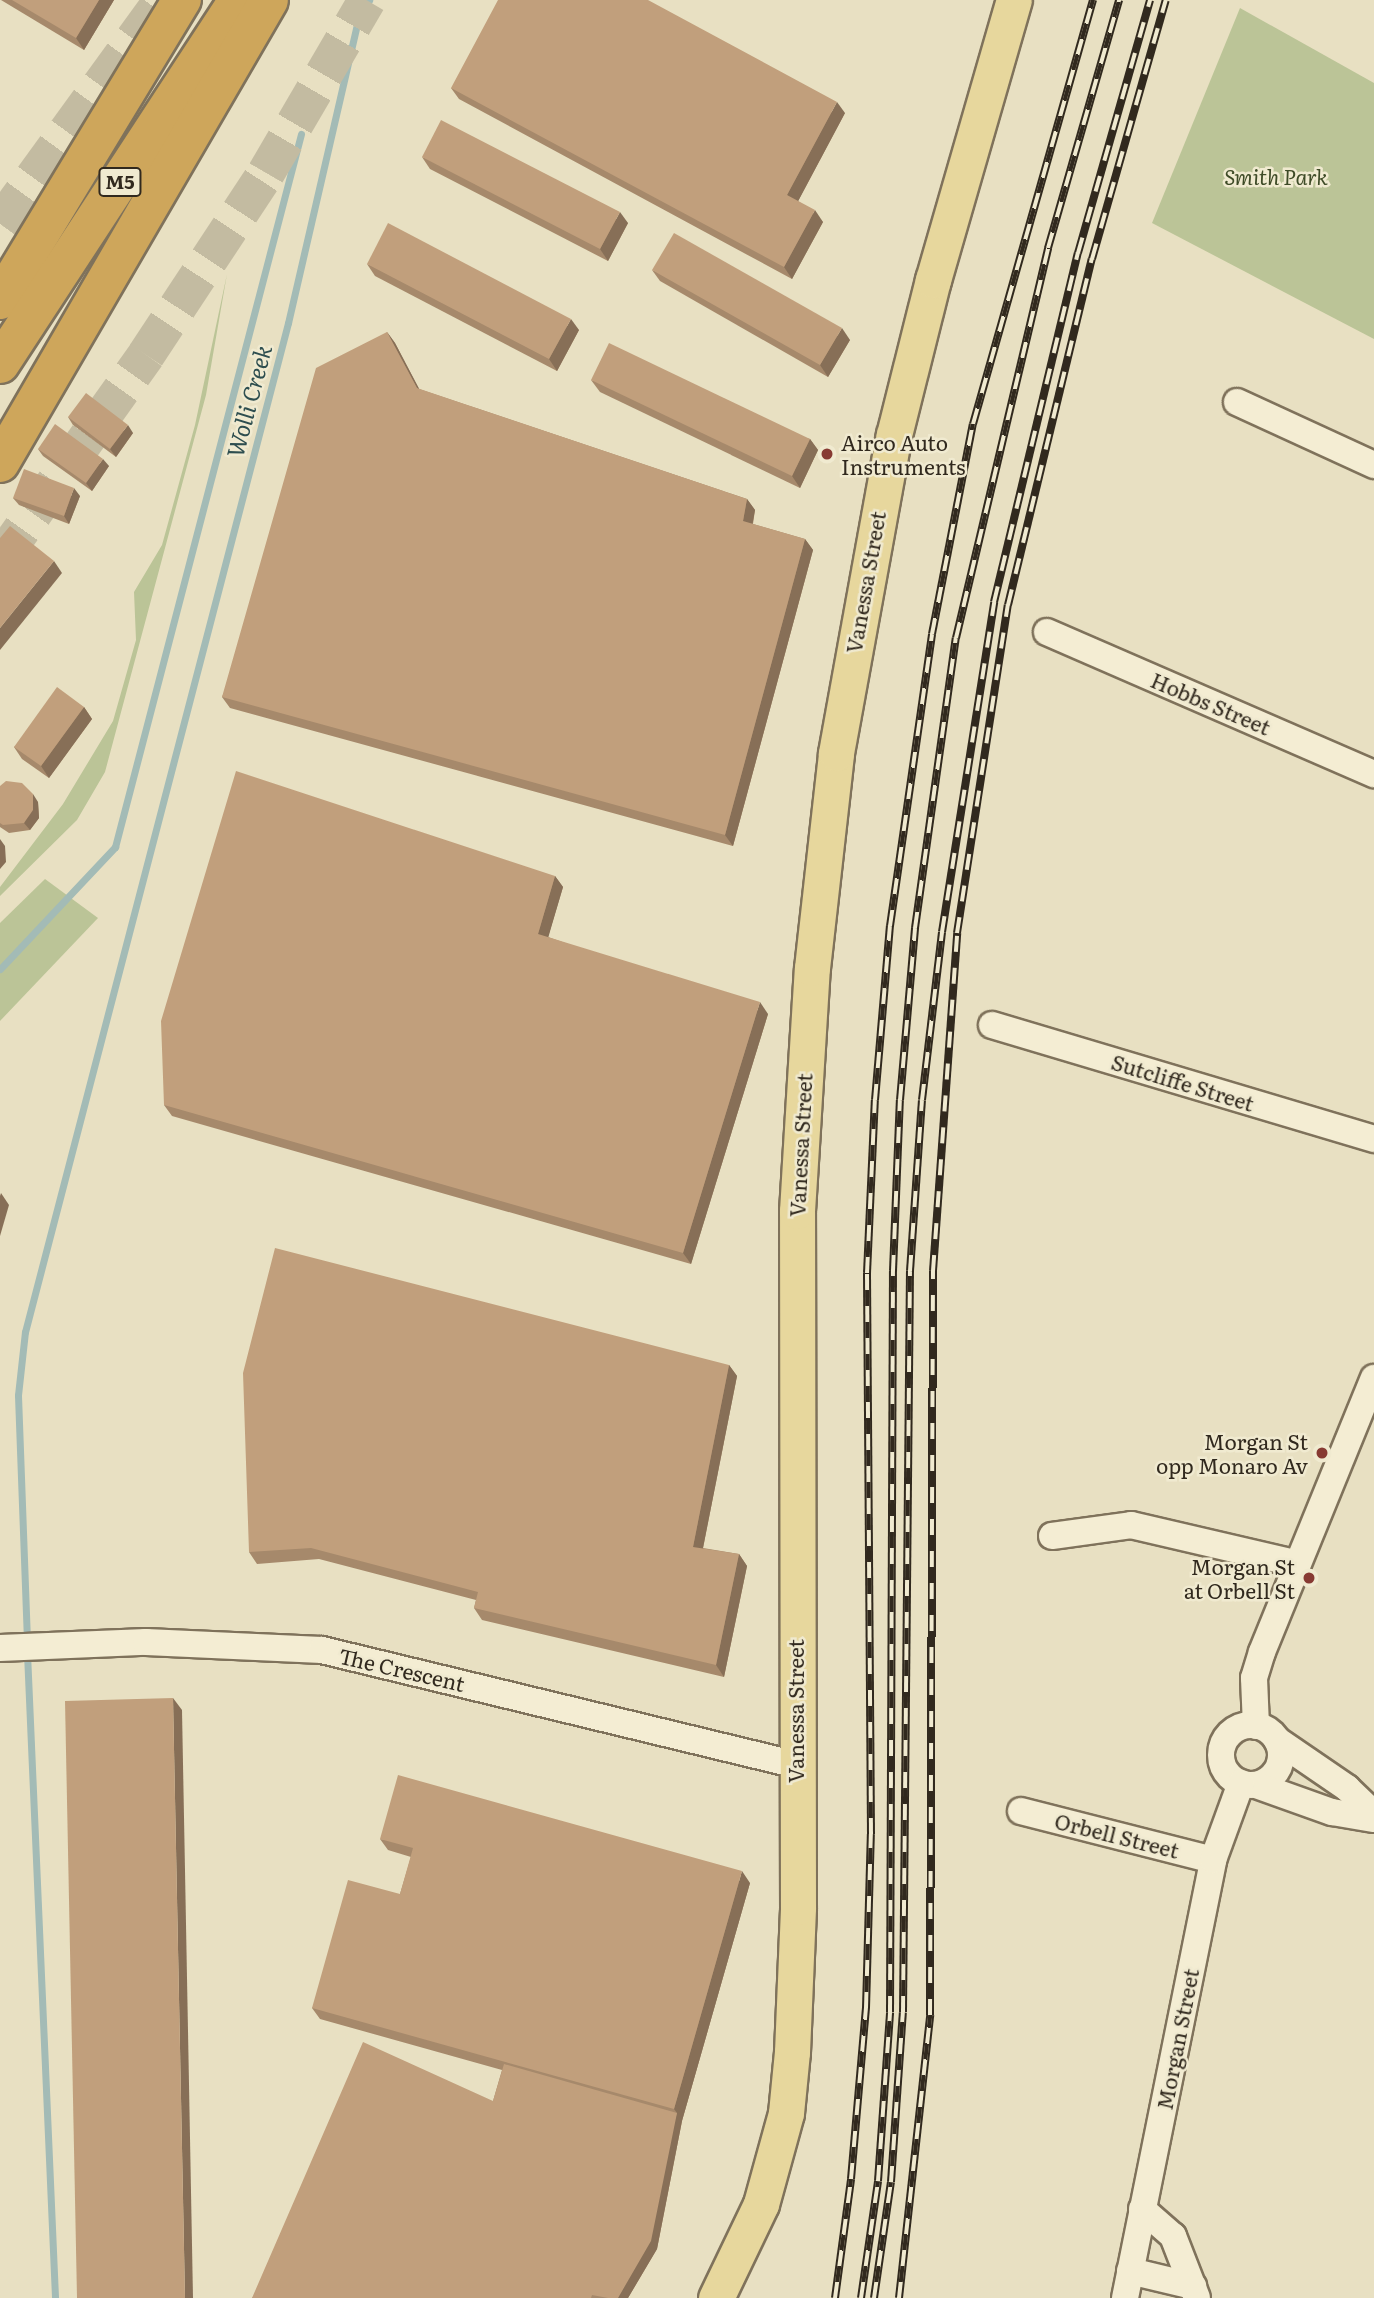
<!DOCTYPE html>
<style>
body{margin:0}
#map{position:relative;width:1374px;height:2298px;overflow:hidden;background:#e8e0c2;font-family:Literata,serif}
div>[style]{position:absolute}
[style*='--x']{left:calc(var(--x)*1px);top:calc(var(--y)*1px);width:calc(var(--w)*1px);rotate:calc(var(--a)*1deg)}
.green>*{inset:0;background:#bbc497}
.stream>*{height:7px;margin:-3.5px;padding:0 3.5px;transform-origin:3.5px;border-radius:3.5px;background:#a3bbb6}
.highway-tunnel>*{height:38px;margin-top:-19px;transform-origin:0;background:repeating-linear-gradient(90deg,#c3bba1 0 38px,transparent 0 57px)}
.roads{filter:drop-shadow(2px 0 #7f725b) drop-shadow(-2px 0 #7f725b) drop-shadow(0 2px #7f725b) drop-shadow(0 -2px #7f725b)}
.minor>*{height:26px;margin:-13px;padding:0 13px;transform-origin:13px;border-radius:13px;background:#f4edd3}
.minor>.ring{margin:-13px;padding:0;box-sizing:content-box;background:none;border:26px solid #f4edd3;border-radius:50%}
.major>*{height:35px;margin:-17.5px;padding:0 17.5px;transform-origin:17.5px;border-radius:17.5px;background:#e7d79d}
.highway>*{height:38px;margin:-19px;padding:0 19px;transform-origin:19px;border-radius:19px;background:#cea65b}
.rail>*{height:8px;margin-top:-4px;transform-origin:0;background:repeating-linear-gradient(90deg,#f0ead0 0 16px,#31291e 0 32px);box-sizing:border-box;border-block:2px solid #31291e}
.wall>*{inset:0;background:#a6896b}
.shaded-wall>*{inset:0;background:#876f57}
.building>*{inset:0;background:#c19f7c}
.dots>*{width:19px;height:19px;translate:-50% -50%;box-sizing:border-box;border:4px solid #f0ead0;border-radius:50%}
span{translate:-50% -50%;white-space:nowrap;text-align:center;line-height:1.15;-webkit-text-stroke:5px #f0ead0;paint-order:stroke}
.shield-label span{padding:2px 5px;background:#f0ead0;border:2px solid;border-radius:5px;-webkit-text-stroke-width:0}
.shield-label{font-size:19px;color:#31291e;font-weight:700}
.park-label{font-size:21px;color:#3e4b27;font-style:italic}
.poi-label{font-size:21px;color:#31291e}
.left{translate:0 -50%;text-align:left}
.right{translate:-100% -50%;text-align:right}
.street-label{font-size:21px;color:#31291e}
.water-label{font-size:23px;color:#2e4e4f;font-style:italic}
</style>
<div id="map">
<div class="green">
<i style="clip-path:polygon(1240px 8px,1374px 83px,1374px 339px,1152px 223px)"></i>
<i style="clip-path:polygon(227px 274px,206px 395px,105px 772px,77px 820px,0 896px,0 887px,63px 804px,113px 721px,136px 640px,134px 592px,162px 545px,195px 425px)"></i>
<i style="clip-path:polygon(45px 879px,98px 918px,0 1021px,0 923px)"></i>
</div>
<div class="stream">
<i style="--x:0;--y:969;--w:168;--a:-46.7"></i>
<i style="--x:115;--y:847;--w:737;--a:-75.38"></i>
<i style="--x:27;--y:1641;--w:246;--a:-92.1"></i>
<i style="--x:18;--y:1395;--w:63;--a:-83.7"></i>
<i style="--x:25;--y:1332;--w:1043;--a:-75.39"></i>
<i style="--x:288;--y:323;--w:308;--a:-77"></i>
<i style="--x:357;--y:23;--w:26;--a:-62"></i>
<i style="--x:27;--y:1653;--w:646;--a:87.51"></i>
</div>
<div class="highway-tunnel">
<i style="--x:0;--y:224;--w:277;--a:-54"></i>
<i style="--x:0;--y:560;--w:252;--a:-54.5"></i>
<i style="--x:146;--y:355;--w:218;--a:-56.6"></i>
<i style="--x:266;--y:173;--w:200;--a:-59.7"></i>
</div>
<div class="roads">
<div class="minor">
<i style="--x:1237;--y:402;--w:151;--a:24.7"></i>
<i style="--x:1047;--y:632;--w:357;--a:23.5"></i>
<i style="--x:992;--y:1025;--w:399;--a:16.6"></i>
<i style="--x:1052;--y:1536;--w:80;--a:-7.9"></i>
<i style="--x:1131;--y:1525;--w:171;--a:13.1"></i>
<i style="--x:0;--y:1648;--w:146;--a:-2.4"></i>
<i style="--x:146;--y:1642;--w:176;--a:2.6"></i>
<i style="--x:322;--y:1650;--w:487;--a:13.6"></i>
<i class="ring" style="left:1221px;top:1725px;width:34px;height:34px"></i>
<i style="--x:1256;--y:1726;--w:48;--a:-92.4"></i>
<i style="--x:1254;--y:1678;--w:27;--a:-73"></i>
<i style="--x:1262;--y:1652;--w:296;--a:-67.8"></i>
<i style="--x:1277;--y:1740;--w:85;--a:34.4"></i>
<i style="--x:1347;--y:1788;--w:37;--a:44"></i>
<i style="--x:1256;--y:1785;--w:81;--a:19.6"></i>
<i style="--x:1332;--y:1812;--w:43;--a:9.5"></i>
<i style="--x:1021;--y:1811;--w:198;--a:14.3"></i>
<i style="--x:1142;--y:2209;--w:41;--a:41.1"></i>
<i style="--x:1173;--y:2236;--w:66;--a:68.8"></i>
<i style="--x:1130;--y:2271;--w:65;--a:13.4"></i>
<i style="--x:1125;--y:2298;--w:447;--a:-78.6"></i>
<i style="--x:1213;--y:1860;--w:82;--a:-70"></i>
</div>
<div class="major">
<i style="--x:716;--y:2298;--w:104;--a:-64.4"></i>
<i style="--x:761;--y:2204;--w:94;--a:-74.6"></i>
<i style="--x:786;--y:2113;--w:61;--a:-84.4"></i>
<i style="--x:792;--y:2052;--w:145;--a:-87.6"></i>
<i style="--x:798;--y:1907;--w:696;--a:-90.08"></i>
<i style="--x:797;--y:1211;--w:243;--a:-86.5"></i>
<i style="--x:812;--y:968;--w:216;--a:-83.6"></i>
<i style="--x:836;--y:753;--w:323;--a:-79.7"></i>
<i style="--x:894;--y:435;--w:160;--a:-75.9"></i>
<i style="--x:933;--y:280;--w:291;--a:-73.9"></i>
</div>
<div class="highway">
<i style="--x:0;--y:300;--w:351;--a:-58.8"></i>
<i style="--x:0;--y:364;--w:435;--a:-56.8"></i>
<i style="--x:0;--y:463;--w:535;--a:-59.84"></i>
</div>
</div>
<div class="rail">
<i style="--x:835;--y:2298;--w:120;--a:-82.3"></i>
<i style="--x:851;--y:2179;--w:172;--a:-85"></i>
<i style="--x:866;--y:2008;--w:174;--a:-88.4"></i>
<i style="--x:871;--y:1834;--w:561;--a:-90.41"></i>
<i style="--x:867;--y:1273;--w:173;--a:-87.4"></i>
<i style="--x:875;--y:1100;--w:175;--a:-85.1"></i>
<i style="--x:890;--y:926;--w:295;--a:-81.8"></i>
<i style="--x:932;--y:634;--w:214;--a:-79"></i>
<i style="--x:973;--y:424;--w:441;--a:-74.2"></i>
<i style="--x:861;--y:2298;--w:118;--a:-81.7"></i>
<i style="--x:878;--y:2181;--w:169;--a:-85.9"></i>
<i style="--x:890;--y:2012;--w:741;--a:-89.77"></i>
<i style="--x:893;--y:1271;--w:171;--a:-87.7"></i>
<i style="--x:900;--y:1100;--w:173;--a:-85"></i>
<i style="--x:915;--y:928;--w:293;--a:-82"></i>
<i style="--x:956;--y:638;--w:401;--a:-76.7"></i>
<i style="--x:1048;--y:248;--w:258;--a:-74"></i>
<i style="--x:874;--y:2298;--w:117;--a:-81.7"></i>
<i style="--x:891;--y:2182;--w:170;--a:-86"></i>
<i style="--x:903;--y:2012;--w:741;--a:-89.46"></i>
<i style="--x:910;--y:1271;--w:171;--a:-86"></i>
<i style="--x:922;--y:1100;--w:169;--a:-83.2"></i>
<i style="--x:942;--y:932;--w:334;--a:-81"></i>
<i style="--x:994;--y:602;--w:359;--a:-76.5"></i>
<i style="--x:1078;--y:253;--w:263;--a:-74.1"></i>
<i style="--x:899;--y:2298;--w:285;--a:-83.7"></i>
<i style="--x:930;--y:2015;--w:744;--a:-89.77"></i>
<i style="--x:933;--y:1271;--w:339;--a:-85.9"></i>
<i style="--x:957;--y:933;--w:332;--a:-81.2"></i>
<i style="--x:1008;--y:605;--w:356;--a:-76.4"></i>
<i style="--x:1092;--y:259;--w:269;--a:-74.1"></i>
</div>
<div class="wall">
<i style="clip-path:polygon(1px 0,114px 0,84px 50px)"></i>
<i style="clip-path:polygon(451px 88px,845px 113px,798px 201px,823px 222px,792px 279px,459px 99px)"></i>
<i style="clip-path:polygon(422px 157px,628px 223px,608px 261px,430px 169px)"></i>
<i style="clip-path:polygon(367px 264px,579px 330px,557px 371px,375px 276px)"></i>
<i style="clip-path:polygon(652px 270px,850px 340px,828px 377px,660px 281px)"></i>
<i style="clip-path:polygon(387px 332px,395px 343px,419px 389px,747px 499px,755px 510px,753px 524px,805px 539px,813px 550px,733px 846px,230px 708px,222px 697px)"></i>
<i style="clip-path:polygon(591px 380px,810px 439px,818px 450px,800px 488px,600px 392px)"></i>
<i style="clip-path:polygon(68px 417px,133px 433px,116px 457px,73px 425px)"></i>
<i style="clip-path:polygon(38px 449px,109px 466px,92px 491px,43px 456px)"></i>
<i style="clip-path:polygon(80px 496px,69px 524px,19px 505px,13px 498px)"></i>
<i style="clip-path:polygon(84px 707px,92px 719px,49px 778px,22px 759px,14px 747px)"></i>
<i style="clip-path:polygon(0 786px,38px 802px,39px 818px,30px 830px,9px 833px,0 827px)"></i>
<i style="clip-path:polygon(555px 876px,563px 887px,548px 937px,768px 1014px,691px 1264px,172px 1116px,164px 1105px)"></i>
<i style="clip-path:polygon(729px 1365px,737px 1376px,703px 1548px,739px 1554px,747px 1566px,724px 1677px,482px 1620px,474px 1608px,476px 1600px,319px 1559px,257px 1564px,249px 1552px)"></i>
<i style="clip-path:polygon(380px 1839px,750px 1883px,682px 2121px,657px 2249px,628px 2298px,252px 2298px,493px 2101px,502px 2070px,320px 2019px,312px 2008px,400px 1894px,411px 1857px,388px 1850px)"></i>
</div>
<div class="shaded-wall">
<i style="clip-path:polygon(99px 0,114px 0,84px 50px,76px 38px)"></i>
<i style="clip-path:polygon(837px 102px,845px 113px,795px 207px,787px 195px)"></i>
<i style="clip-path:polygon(815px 210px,823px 222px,792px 279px,784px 267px)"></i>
<i style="clip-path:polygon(620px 212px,628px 223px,608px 261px,600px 249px)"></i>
<i style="clip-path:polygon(571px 319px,579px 330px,557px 371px,549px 359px)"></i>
<i style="clip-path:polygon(842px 328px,850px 340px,828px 377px,820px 365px)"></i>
<i style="clip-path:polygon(387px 332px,395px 343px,425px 400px,417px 388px)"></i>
<i style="clip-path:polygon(128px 425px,133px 433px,116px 457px,110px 449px)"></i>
<i style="clip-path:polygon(810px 439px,818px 450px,800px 488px,792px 476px)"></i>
<i style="clip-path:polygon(103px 459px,109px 466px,92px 491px,86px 483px)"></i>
<i style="clip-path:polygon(74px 488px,80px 496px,69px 524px,64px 516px)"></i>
<i style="clip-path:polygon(747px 499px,755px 510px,751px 532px,743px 521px)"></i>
<i style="clip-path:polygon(805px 539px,813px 550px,733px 846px,725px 835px)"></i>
<i style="clip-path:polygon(54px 561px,62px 573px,0 650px,0 628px)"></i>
<i style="clip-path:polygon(84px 707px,92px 719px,49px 778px,41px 766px)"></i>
<i style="clip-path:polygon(33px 794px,38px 802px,39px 818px,30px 830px,24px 823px)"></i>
<i style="clip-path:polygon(0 839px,5px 846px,6px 862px,0 869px)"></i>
<i style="clip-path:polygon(555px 876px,563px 887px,546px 945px,538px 934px)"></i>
<i style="clip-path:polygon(760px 1002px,768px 1014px,691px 1264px,683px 1253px)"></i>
<i style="clip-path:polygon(1px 1193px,9px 1205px,0 1236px,0 1196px)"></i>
<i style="clip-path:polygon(729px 1365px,737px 1376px,701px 1558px,693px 1547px)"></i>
<i style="clip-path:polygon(739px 1554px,747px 1566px,724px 1677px,716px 1665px)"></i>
<i style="clip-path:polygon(173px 1698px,182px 1710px,193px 2298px,185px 2298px)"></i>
<i style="clip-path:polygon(742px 1871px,750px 1883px,682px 2121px,657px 2249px,628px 2298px,618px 2298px,677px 2113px,674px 2109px)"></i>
</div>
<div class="building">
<i style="clip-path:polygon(12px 0,99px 0,76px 38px)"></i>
<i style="clip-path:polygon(498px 0,648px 0,837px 102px,787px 195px,815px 210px,784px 267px,451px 88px)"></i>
<i style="clip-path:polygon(441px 120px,620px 212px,600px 249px,422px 157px)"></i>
<i style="clip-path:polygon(388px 223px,571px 319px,549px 359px,367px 264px)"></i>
<i style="clip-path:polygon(674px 233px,842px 328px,820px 365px,652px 270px)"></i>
<i style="clip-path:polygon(387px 332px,417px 388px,747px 499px,743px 521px,805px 539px,725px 835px,222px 697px,316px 368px)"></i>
<i style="clip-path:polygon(609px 343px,810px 439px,792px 476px,591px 380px)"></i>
<i style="clip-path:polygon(86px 393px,128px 425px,110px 449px,68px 417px)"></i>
<i style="clip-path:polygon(55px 424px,103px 459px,86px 483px,38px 449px)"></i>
<i style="clip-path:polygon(24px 469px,74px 488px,64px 516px,13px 498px)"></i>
<i style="clip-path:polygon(10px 526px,54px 561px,0 628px,0 538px)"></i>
<i style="clip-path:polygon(57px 687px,84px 707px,41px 766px,14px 747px)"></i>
<i style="clip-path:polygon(236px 771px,555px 876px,538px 934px,760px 1002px,683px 1253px,164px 1105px,161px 1021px)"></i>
<i style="clip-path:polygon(6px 781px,22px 783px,33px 794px,33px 810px,24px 823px,3px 825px,0 823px,0 786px)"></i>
<i style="clip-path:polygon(275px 1248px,729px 1365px,693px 1547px,739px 1554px,716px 1665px,474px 1608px,478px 1592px,311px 1548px,249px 1552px,243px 1373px)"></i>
<i style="clip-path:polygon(173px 1698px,185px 2298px,77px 2298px,65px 1701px)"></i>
<i style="clip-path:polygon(398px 1775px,742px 1871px,674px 2109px,312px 2008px,348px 1880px,400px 1894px,413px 1848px,380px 1839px)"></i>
<i style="clip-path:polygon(363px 2042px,493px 2101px,504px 2064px,677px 2113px,651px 2241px,618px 2298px,608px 2298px,592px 2295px,591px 2298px,252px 2298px)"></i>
</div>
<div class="dots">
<i style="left:827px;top:454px;background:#873a32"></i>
<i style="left:1322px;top:1453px;background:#873a32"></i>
<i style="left:1309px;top:1578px;background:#873a32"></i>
</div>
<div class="shield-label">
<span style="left:120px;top:182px">M5</span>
</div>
<div class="park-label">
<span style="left:1276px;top:176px">Smith Park</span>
</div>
<div class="poi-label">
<span class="left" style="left:841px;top:454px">Airco Auto<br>Instruments</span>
<span class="right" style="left:1308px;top:1453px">Morgan St<br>opp Monaro Av</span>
<span class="right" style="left:1295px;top:1578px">Morgan St<br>at Orbell St</span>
</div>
<div class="street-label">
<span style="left:865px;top:582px;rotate:-80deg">Vanessa Street</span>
<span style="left:1211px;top:703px;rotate:23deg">Hobbs Street</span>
<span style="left:1183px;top:1082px;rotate:17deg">Sutcliffe Street</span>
<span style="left:800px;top:1145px;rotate:-87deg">Vanessa Street</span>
<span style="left:402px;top:1669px;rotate:13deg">The Crescent</span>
<span style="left:795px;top:1711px;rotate:-90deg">Vanessa Street</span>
<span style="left:1117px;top:1835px;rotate:14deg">Orbell Street</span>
<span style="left:1177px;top:2039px;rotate:-79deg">Morgan Street</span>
</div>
<div class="water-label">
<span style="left:248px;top:401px;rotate:-75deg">Wolli Creek</span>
</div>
</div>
